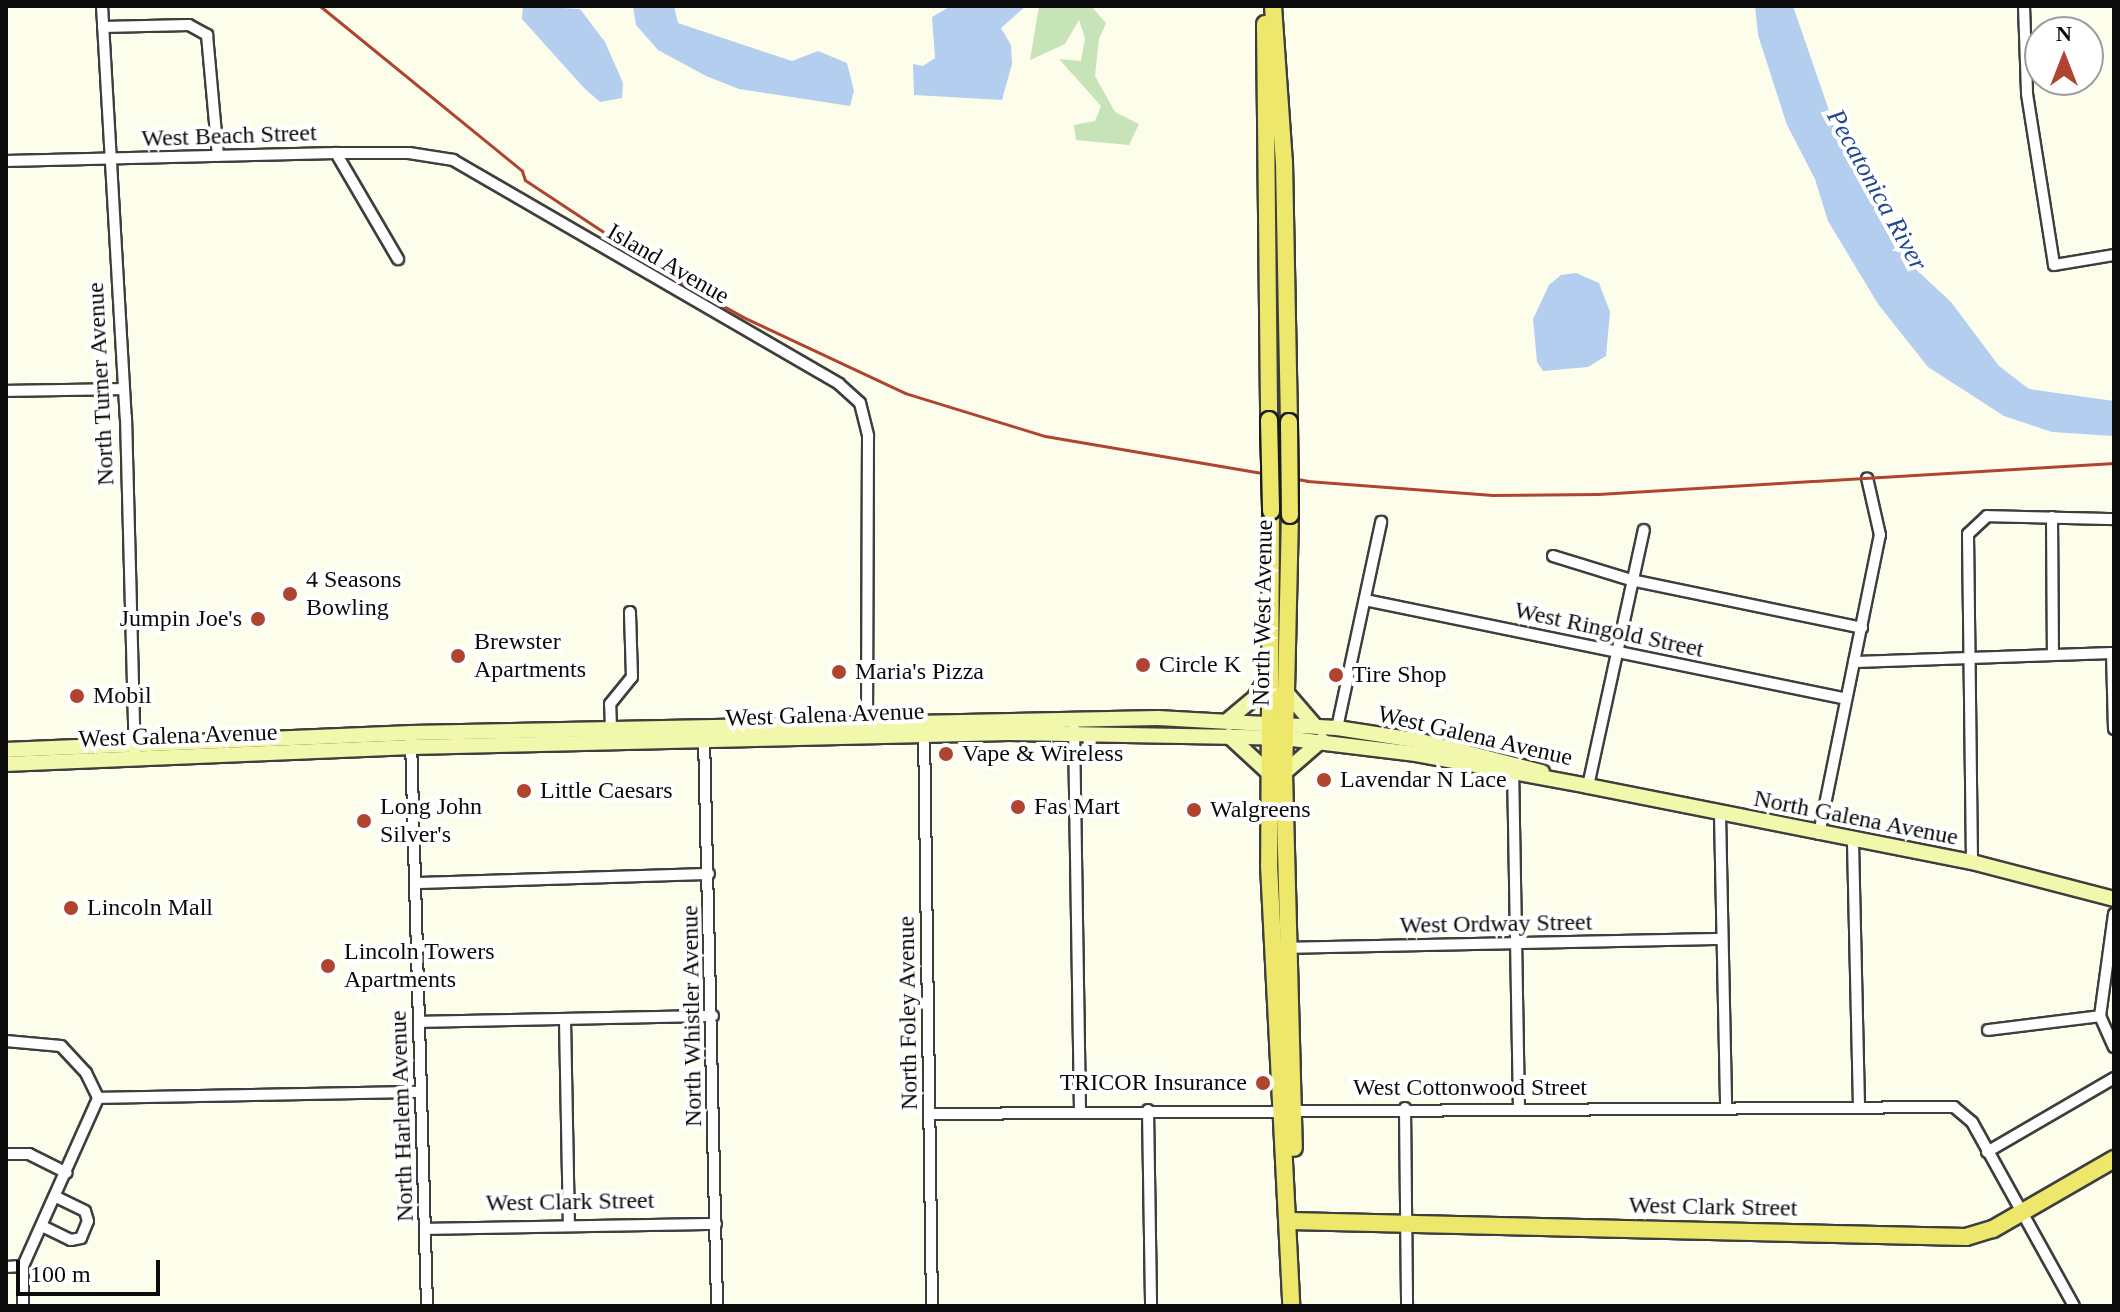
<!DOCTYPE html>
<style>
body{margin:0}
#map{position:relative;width:2120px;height:1312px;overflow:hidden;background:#fdfdeb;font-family:Georgia,serif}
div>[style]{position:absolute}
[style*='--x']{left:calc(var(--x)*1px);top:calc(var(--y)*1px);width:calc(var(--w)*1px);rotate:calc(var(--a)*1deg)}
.green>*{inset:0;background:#c6e4b8}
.water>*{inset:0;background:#b4cef0}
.roads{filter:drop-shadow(2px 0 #3e3e3e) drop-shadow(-2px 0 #3e3e3e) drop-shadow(0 2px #3e3e3e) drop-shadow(0 -2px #3e3e3e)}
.street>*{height:10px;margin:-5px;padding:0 5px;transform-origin:5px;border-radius:5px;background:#fff}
.secondary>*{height:14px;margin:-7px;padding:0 7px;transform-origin:7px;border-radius:7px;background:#f1f8ac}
.primary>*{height:16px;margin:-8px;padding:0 8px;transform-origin:8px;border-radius:8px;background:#ede86c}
.rail>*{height:3px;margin:-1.5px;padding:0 1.5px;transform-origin:1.5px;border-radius:1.5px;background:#af4430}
.bridges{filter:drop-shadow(2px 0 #1c1c1c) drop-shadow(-2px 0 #1c1c1c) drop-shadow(0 2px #1c1c1c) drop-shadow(0 -2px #1c1c1c)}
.primary-bridge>*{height:16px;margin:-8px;padding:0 8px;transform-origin:8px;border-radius:8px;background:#ede86c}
.dots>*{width:22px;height:22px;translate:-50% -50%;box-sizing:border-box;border:4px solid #fff;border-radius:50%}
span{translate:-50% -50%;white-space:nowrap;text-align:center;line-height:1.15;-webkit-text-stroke:8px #fff;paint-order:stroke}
.street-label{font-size:24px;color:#0b0b0b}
.poi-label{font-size:24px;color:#0b0b0b}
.left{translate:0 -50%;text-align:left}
.right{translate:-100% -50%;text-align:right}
.water-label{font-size:26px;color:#204992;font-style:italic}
.frame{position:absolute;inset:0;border:8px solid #0b0b0b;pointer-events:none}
.north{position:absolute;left:2024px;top:16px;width:80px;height:80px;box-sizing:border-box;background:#fff;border:2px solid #9d9d9d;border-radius:50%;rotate:0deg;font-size:22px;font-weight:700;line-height:32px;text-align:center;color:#0b0b0b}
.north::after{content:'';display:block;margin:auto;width:28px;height:36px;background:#af4430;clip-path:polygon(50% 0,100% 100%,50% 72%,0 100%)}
.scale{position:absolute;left:16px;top:1260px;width:144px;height:36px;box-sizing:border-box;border:4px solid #0b0b0b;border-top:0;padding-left:10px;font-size:24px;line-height:28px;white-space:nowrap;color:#0b0b0b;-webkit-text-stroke:6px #fff;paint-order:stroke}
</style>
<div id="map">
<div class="green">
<i style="clip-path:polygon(1039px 6px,1091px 6px,1106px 23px,1099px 39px,1095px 76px,1115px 112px,1139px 124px,1129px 145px,1076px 140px,1074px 125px,1095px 121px,1101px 106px,1059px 59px,1081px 61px,1085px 38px,1079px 20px,1065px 44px,1030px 60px)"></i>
</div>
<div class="water">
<i style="clip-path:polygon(523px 6px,580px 9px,605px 42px,623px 83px,622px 98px,600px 102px,584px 88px,522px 19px)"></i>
<i style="clip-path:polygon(633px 6px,674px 6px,678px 23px,792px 61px,818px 51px,847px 63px,854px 91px,850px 106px,739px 89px,706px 76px,658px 50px,636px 25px)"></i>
<i style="clip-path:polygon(951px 6px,1026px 6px,1001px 28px,1011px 45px,1012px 64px,1002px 100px,914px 95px,913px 64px,923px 66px,935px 58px,932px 17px)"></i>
<i style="clip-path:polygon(1755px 6px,1793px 6px,1836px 131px,1908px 262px,1951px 302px,1999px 366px,2029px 389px,2114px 401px,2114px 436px,2052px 432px,2004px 416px,1928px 367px,1878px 304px,1828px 221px,1815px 179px,1787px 125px,1758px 35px)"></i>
<i style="clip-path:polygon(1576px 273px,1599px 283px,1610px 312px,1606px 356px,1588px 367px,1543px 371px,1537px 362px,1533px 319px,1549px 285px,1561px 275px)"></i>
</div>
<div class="roads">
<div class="street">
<i style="--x:102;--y:6;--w:412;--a:86.7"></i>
<i style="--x:126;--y:417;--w:334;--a:88.5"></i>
<i style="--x:2024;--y:6;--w:88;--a:88"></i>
<i style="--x:2027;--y:94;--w:173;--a:81"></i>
<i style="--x:2054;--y:265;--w:61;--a:-9.5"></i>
<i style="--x:103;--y:27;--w:86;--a:-1.3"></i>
<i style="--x:189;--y:25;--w:21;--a:29"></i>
<i style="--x:207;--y:35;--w:121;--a:84.8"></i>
<i style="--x:336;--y:153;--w:123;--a:59.7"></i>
<i style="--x:6;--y:161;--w:330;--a:-1.4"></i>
<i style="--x:336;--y:153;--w:73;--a:0"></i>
<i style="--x:409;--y:153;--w:45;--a:9"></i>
<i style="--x:453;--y:160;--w:446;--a:30.1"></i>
<i style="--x:839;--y:384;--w:28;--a:42"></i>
<i style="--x:860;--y:403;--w:34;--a:76"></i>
<i style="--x:868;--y:436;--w:294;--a:90.2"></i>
<i style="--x:6;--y:391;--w:116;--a:-1"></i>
<i style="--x:2052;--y:517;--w:137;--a:89.6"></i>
<i style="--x:1553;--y:556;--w:82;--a:17.1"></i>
<i style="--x:1631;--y:580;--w:236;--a:11.7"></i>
<i style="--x:1365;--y:600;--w:491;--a:11.6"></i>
<i style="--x:2112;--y:653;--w:76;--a:88.5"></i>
<i style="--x:1854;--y:662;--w:260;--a:-2"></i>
<i style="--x:611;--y:728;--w:24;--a:-92"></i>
<i style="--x:610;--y:704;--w:35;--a:-51"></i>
<i style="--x:632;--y:677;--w:65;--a:-91.8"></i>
<i style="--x:924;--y:728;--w:578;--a:89.21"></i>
<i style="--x:1337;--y:728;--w:211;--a:-77.9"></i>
<i style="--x:1074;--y:729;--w:382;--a:89.1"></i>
<i style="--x:704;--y:736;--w:570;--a:88.69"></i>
<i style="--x:411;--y:740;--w:566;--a:88.38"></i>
<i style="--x:1513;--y:766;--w:342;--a:89"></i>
<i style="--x:1588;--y:786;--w:262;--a:-77.7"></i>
<i style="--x:1720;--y:814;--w:292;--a:88.8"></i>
<i style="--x:1819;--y:834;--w:305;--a:-78.5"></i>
<i style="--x:1880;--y:535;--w:58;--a:-102.8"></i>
<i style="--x:1853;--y:842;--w:264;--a:88.7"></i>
<i style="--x:1972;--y:862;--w:328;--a:-90.7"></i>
<i style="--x:1968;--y:534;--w:26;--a:-43"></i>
<i style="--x:1987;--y:516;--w:127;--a:1.4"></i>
<i style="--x:416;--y:883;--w:293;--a:-1.8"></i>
<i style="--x:2114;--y:914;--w:103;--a:97.8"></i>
<i style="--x:2100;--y:1016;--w:34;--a:66"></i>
<i style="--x:1285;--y:948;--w:437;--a:-1.2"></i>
<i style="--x:565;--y:1020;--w:205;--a:88.9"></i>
<i style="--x:419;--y:1022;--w:294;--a:-1.2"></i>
<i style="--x:1988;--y:1030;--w:113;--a:-7.1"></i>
<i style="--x:6;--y:1041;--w:55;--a:5.2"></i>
<i style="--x:61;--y:1046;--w:37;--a:47"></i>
<i style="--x:86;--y:1073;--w:28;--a:64"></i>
<i style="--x:98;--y:1098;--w:322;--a:-1.1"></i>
<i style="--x:1405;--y:1108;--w:198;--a:89.4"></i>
<i style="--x:1148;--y:1110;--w:196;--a:89.1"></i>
<i style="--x:929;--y:1114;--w:1025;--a:-0.39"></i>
<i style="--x:1954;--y:1107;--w:23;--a:40"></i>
<i style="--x:1972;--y:1122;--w:210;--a:61"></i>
<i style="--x:1987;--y:1152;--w:147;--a:-30.2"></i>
<i style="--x:6;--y:1154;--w:23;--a:0"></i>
<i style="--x:29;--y:1154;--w:42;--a:26.6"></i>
<i style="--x:42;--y:1226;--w:32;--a:26"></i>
<i style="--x:71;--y:1240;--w:10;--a:-11"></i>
<i style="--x:81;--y:1238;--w:18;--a:-68"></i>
<i style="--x:88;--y:1221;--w:10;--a:-107"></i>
<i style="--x:85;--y:1211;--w:32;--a:-154"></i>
<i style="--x:425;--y:1229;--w:291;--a:-1"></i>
<i style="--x:23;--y:1266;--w:40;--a:90"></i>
<i style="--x:6;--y:1267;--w:17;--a:-3"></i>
<i style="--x:23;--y:1266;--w:184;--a:-65.9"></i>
</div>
<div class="secondary">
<i style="--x:1285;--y:691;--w:46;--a:49.4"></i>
<i style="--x:1228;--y:720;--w:35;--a:-40"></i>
<i style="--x:1255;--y:697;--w:29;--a:-59"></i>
<i style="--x:1229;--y:736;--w:54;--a:42.8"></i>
<i style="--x:6;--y:750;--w:405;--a:-2.4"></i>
<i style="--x:411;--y:733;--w:747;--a:-1.15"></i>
<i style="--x:1158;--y:718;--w:179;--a:3.2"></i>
<i style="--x:1337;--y:728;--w:85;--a:8.8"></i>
<i style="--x:1421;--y:741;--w:125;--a:14.4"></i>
<i style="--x:6;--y:764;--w:406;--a:-2.4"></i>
<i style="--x:412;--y:747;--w:597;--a:-1.34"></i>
<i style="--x:1009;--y:733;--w:275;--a:1"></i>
<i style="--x:1284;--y:738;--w:133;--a:6.9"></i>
<i style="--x:1416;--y:754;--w:175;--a:10.5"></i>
<i style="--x:1588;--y:786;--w:391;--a:11.2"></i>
<i style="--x:1972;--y:862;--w:147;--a:14.6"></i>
<i style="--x:1284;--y:773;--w:50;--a:-41"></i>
</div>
<div class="primary">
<i style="--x:1273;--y:6;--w:156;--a:86"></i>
<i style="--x:1284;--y:162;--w:260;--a:88.9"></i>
<i style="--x:1265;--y:24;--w:396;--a:89.4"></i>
<i style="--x:1271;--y:511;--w:354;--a:90.3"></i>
<i style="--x:1269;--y:865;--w:442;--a:87.1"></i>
<i style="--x:1290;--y:515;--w:258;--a:91.3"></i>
<i style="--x:1284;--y:773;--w:375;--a:88.5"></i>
<i style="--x:1290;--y:1221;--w:676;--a:1.36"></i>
<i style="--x:1966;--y:1237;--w:28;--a:-17"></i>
<i style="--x:1993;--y:1229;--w:140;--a:-30"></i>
</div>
</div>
<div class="rail">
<i style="--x:320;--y:6;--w:261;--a:39.2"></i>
<i style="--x:522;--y:171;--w:9;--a:72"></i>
<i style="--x:525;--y:180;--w:178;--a:33.5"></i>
<i style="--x:673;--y:278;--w:80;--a:29.1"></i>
<i style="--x:743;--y:317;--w:179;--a:25.1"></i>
<i style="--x:905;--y:393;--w:146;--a:17.1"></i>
<i style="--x:1045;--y:436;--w:266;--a:9.7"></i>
<i style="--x:1307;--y:481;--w:186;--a:4.3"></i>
<i style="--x:1492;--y:495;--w:106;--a:-0.5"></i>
<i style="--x:1598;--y:494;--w:517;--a:-3.44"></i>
</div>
<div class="bridges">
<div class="primary-bridge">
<i style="--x:1269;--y:420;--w:91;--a:88.7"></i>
<i style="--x:1289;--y:422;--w:93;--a:89.4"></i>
</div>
</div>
<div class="dots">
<i style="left:290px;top:594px;background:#af4430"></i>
<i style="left:258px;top:619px;background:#af4430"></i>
<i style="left:458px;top:656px;background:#af4430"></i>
<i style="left:1143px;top:665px;background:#af4430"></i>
<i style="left:839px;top:672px;background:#af4430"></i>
<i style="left:1336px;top:675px;background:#af4430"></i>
<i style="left:77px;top:696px;background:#af4430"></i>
<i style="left:946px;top:754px;background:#af4430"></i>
<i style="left:1324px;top:780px;background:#af4430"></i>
<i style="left:524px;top:791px;background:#af4430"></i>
<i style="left:1018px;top:807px;background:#af4430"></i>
<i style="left:1194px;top:810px;background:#af4430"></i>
<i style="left:364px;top:821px;background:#af4430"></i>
<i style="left:71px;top:908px;background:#af4430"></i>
<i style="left:328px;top:966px;background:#af4430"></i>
<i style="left:1263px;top:1083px;background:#af4430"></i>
</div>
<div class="street-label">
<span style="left:229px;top:136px;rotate:-2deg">West Beach Street</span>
<span style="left:668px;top:264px;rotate:30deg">Island Avenue</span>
<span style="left:101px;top:384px;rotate:-93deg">North Turner Avenue</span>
<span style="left:1263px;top:613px;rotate:-89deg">North West Avenue</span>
<span style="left:1609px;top:630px;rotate:12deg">West Ringold Street</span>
<span style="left:825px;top:715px;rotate:-2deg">West Galena Avenue</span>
<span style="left:178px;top:736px;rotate:-2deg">West Galena Avenue</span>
<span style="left:1475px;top:736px;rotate:13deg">West Galena Avenue</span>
<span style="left:1856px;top:818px;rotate:11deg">North Galena Avenue</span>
<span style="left:1496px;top:924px;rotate:-1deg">West Ordway Street</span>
<span style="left:908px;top:1013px;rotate:-91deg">North Foley Avenue</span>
<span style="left:692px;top:1016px;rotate:-91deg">North Whistler Avenue</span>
<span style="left:1470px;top:1088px">West Cottonwood Street</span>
<span style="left:402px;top:1116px;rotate:-92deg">North Harlem Avenue</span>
<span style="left:570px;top:1202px;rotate:-1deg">West Clark Street</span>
<span style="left:1713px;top:1207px;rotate:1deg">West Clark Street</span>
</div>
<div class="poi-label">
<span class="left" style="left:306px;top:594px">4 Seasons<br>Bowling</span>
<span class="right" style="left:242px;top:619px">Jumpin Joe's</span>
<span class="left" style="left:474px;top:656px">Brewster<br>Apartments</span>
<span class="left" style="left:1159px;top:665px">Circle K</span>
<span class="left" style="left:855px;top:672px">Maria's Pizza</span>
<span class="left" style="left:1352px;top:675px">Tire Shop</span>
<span class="left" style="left:93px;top:696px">Mobil</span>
<span class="left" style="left:962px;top:754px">Vape &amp; Wireless</span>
<span class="left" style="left:1340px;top:780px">Lavendar N Lace</span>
<span class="left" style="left:540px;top:791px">Little Caesars</span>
<span class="left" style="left:380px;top:821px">Long John<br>Silver's</span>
<span class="left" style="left:1034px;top:807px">Fas Mart</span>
<span class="left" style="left:1210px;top:810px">Walgreens</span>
<span class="left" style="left:87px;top:908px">Lincoln Mall</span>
<span class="left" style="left:344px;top:966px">Lincoln Towers<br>Apartments</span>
<span class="right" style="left:1247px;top:1083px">TRICOR Insurance</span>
</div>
<div class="water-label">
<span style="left:1877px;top:190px;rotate:61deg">Pecatonica River</span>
</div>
<div class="frame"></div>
<div class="north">N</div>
<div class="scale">100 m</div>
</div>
